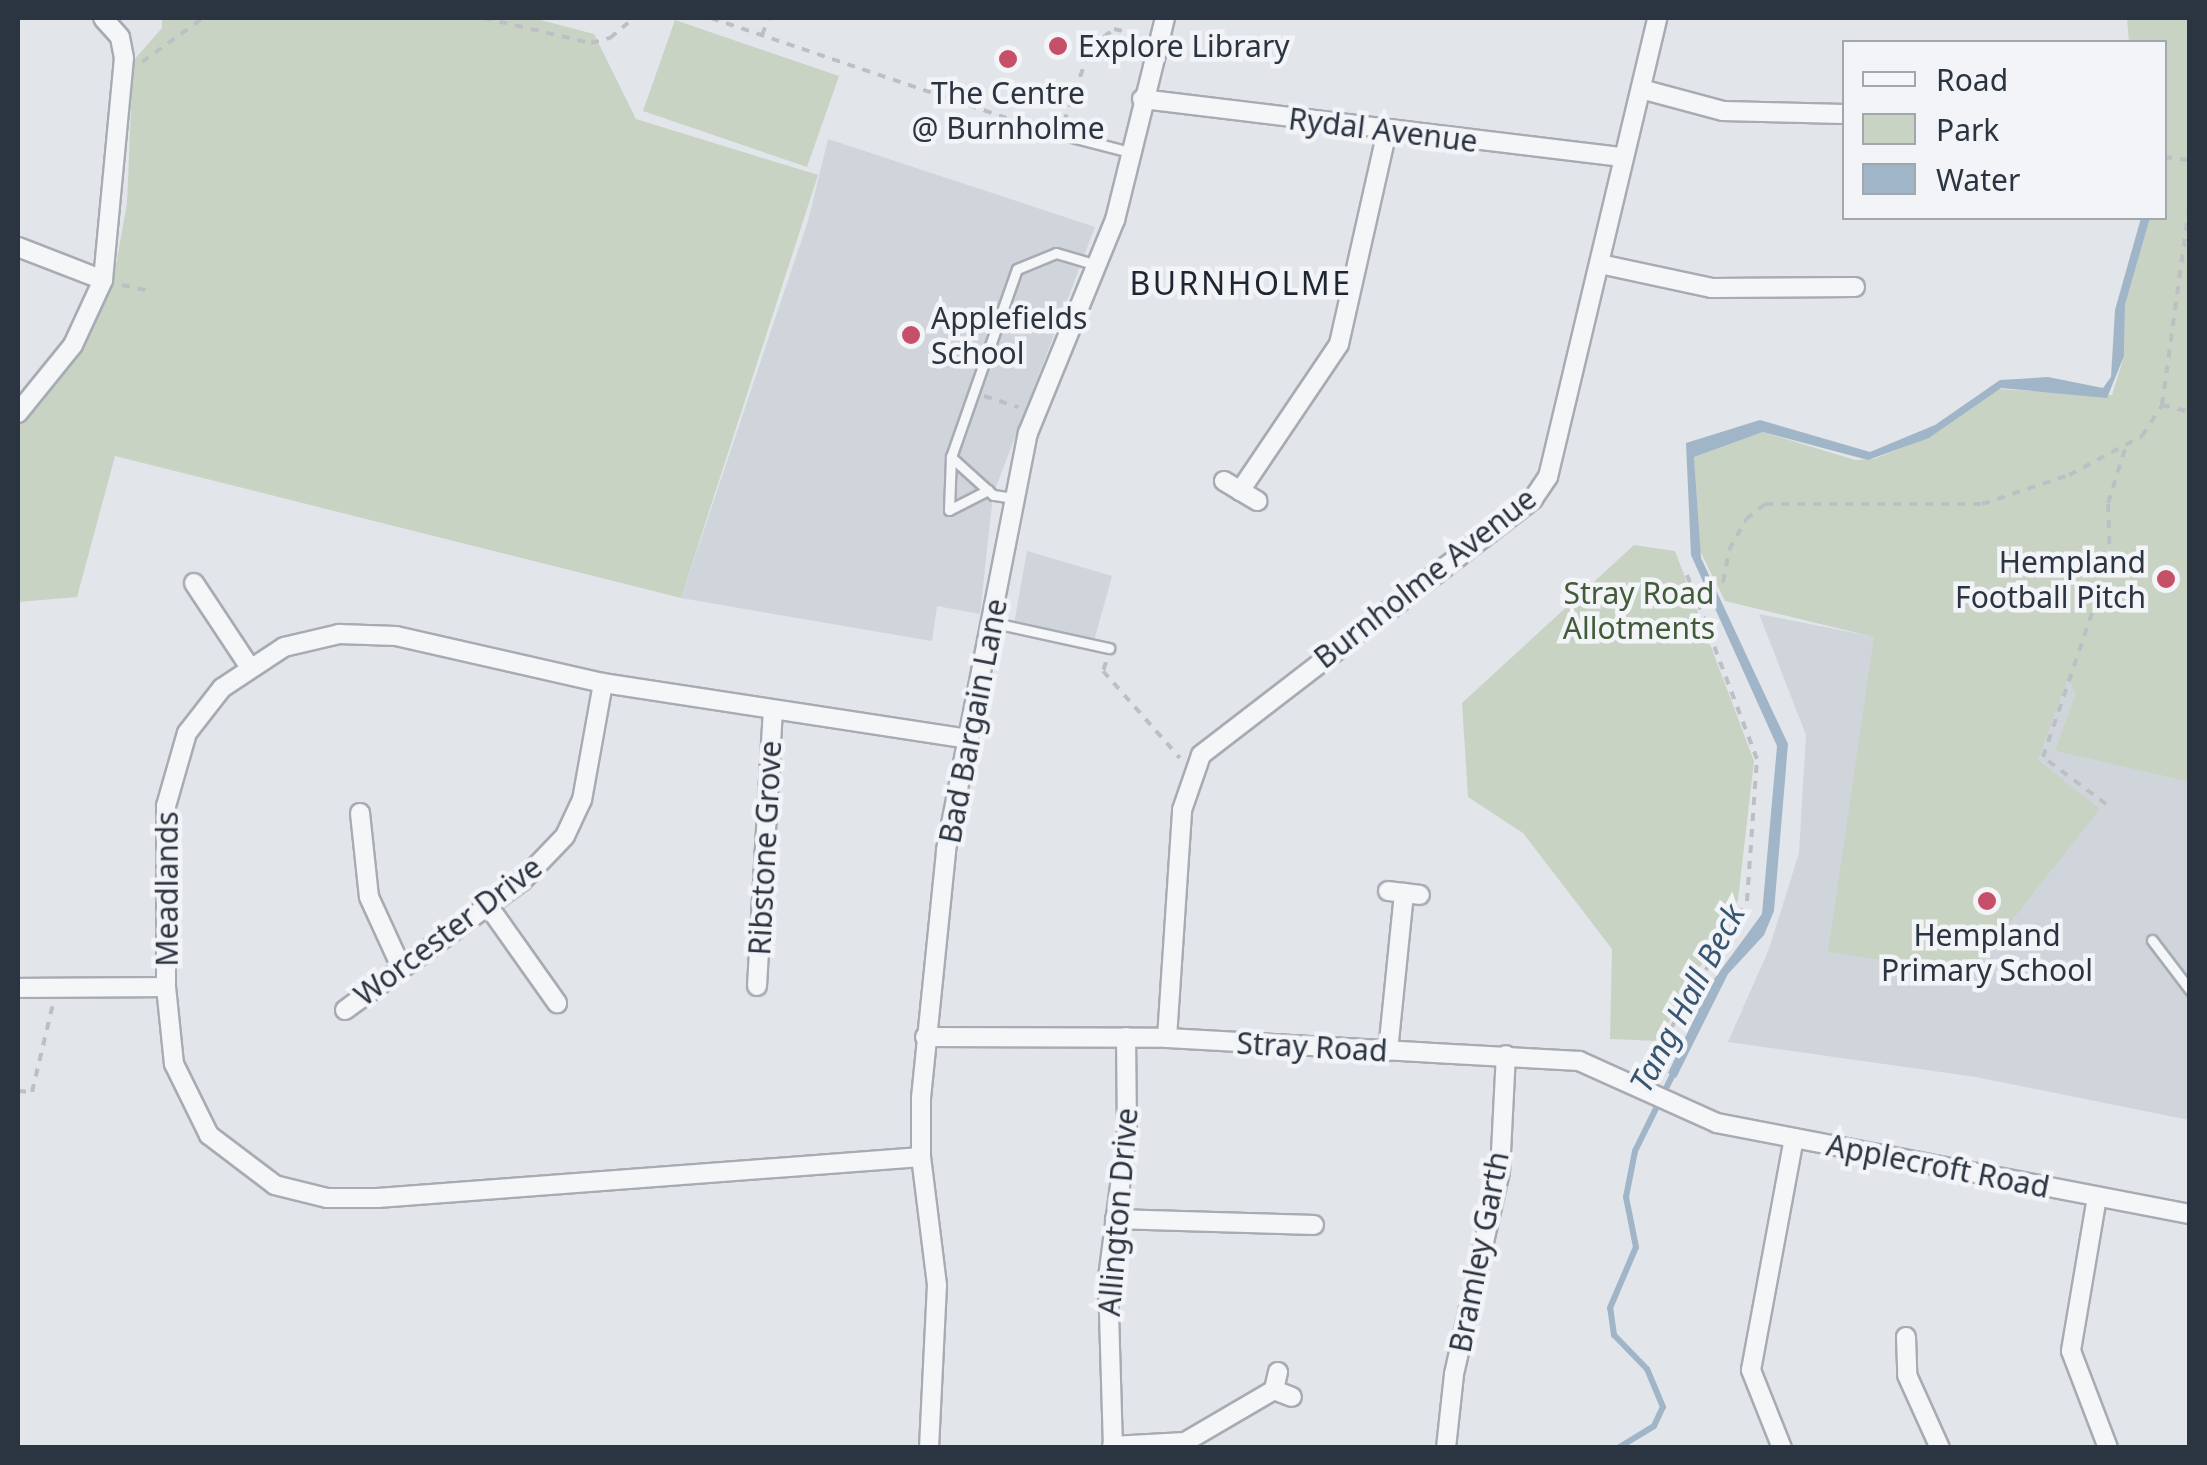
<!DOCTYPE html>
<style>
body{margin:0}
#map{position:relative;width:2207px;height:1465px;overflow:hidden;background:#e2e5ea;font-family:"Noto Sans",sans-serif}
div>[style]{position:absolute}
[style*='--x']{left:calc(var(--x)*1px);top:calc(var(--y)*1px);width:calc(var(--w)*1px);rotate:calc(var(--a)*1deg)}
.built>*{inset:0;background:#d0d5db}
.green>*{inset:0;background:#c8d3c4}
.water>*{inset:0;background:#a0b5c7}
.stream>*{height:6px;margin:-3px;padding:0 3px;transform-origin:3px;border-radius:3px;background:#a0b5c7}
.path>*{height:4px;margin-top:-2px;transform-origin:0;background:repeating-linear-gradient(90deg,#bcc0c5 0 8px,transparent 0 16px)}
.roads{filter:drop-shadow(2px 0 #a7acb4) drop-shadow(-2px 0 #a7acb4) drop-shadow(0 2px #a7acb4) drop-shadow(0 -2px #a7acb4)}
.lane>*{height:9px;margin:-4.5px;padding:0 4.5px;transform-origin:4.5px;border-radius:4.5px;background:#f5f6f8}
.street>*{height:18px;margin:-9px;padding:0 9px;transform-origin:9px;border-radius:9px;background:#f5f6f8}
.dots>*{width:28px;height:28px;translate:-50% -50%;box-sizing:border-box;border:5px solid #f2f4f7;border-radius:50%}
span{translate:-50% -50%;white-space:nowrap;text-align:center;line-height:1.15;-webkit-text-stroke:9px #f2f4f7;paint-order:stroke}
.poi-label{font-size:30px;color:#2b3441}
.left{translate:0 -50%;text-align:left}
.right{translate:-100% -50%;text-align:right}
.street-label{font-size:30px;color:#2b3441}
.park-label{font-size:30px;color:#425b39}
.neighbourhood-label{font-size:32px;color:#1d2531;letter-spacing:2.5px}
.water-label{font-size:32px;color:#385572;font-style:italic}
.frame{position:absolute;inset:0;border:20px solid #2b3441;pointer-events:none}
.legend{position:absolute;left:1842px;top:40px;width:325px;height:180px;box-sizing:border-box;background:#f2f4f7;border:2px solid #a2a7ae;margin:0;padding:12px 18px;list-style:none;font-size:30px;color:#2b3441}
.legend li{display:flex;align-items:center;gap:20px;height:50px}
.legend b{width:50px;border:2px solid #a2a7ae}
</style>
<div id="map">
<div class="built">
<i style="clip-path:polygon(828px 139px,1095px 227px,993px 495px,980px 614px,937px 606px,932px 641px,681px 598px,808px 221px)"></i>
<i style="clip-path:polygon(1027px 551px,1112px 576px,1094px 641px,1014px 624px)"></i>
<i style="clip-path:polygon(1759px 614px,2073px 676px,2075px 695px,2056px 751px,2189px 782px,2189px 1120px,1976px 1077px,1728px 1042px,1769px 949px,1799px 853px,1806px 735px)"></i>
</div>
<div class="green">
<i style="clip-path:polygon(162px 18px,533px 18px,594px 34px,636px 119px,818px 175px,681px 598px,115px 456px,77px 597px,18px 602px,18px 423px,84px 342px,114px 276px,127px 203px,133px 61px,162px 28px)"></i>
<i style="clip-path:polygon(2127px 18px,2189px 18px,2189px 782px,2055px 751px,2075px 695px,2069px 675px,2038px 760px,2100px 809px,1970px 973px,1828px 952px,1874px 637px,1725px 601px,1700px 551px,1694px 457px,1763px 432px,1855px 460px,1874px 459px,1932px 436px,1998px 389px,2112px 395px,2124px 356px,2125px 305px,2150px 218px,2164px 218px,2164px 42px,2129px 42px)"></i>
<i style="clip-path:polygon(675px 20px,839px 76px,807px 167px,643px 111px)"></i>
<i style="clip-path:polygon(1634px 545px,1675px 551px,1754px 761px,1738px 900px,1658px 1041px,1610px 1039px,1612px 949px,1523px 833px,1468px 797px,1462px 703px)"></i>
</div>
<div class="water">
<i style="clip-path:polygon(2141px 218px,2150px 218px,2125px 305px,2124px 356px,2107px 398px,2001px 388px,1929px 438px,1868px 460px,1763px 432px,1694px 457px,1701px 558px,1788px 744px,1774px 911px,1764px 935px,1728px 974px,1676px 1078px,1668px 1073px,1712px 982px,1762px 914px,1777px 746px,1691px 555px,1686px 443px,1760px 420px,1870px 452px,1935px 425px,2000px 380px,2048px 377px,2103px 388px,2111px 377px,2115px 310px)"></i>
</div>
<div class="stream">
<i style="--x:1618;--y:1448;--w:42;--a:-31.4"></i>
<i style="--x:1654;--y:1426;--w:21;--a:-65"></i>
<i style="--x:1663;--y:1407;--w:41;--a:-112.8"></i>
<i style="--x:1647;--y:1369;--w:47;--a:-134.1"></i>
<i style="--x:1614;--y:1335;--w:27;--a:-98"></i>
<i style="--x:1610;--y:1308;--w:66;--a:-66.9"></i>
<i style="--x:1636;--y:1247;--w:51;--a:-101.3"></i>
<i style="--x:1626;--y:1197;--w:47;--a:-78.9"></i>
<i style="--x:1635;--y:1151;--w:90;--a:-63.7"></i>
</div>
<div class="path">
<i style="--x:484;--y:18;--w:110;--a:13.2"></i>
<i style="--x:591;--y:43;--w:20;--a:-15"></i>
<i style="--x:610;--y:38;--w:31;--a:-40"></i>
<i style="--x:711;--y:18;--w:325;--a:18.7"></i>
<i style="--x:762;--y:35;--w:18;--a:-68"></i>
<i style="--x:142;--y:62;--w:75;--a:-35.8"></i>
<i style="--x:1064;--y:122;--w:81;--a:-70.4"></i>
<i style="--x:1091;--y:46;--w:29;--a:-36"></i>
<i style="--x:1114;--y:29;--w:32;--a:13"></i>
<i style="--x:2164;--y:157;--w:26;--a:7"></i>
<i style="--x:122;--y:285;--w:29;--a:12"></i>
<i style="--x:984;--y:396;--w:36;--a:18"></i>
<i style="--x:2162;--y:405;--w:29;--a:14"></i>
<i style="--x:1687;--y:575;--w:31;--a:69"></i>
<i style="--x:1106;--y:662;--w:9;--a:108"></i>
<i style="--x:1103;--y:671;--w:116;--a:48.5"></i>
<i style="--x:2106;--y:804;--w:79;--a:-143.3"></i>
<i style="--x:2043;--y:757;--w:208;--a:-71.2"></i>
<i style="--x:2110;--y:560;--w:57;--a:-92"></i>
<i style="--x:2108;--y:503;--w:60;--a:-72.5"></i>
<i style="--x:1639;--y:1069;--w:56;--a:-52.3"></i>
<i style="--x:1673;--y:1025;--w:144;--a:-59.2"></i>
<i style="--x:1747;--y:901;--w:142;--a:-86"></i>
<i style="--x:1757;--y:759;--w:166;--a:-110.8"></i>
<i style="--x:1698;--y:604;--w:33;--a:-41"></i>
<i style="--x:1723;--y:582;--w:33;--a:-79"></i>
<i style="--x:1729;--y:550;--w:35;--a:-61"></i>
<i style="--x:1746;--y:519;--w:24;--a:-38"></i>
<i style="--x:1765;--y:504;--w:217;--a:0"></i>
<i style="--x:1982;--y:504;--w:92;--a:-18.4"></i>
<i style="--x:2069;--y:475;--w:83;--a:-28.1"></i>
<i style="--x:2142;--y:436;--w:37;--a:-57"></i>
<i style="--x:2162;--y:405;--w:207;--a:-82.2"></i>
<i style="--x:18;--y:1091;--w:14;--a:4"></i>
<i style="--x:32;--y:1092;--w:90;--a:-76.6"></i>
</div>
<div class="roads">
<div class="lane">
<i style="--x:1033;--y:127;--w:100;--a:14.5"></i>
<i style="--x:951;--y:457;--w:53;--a:92.2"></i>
<i style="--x:949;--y:510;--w:44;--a:-27.1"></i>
<i style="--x:1013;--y:498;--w:20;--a:-171"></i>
<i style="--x:993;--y:495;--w:57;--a:-137.9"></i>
<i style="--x:951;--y:457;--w:199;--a:-70.7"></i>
<i style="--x:1017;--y:269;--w:42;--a:-22.3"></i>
<i style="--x:1056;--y:253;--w:43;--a:16.3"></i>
<i style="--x:995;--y:623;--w:117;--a:12.4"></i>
<i style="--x:2152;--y:940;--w:63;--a:52.8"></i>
</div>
<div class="street">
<i style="--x:1641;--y:89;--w:85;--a:15"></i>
<i style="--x:1723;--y:111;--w:121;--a:1.4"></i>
<i style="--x:1142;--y:99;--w:485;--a:6.9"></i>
<i style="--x:18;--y:247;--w:91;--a:21.2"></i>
<i style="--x:1600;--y:264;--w:115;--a:12.1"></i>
<i style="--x:1712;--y:288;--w:143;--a:-0.4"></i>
<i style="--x:18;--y:413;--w:87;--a:-51"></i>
<i style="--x:73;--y:345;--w:72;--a:-65.2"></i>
<i style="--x:103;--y:280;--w:223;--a:-84.6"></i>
<i style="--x:124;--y:58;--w:21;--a:-101"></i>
<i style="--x:120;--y:37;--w:25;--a:-132"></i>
<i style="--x:1224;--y:481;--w:39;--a:31"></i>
<i style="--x:1240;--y:491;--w:177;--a:-56"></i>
<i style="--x:1339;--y:344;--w:218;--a:-77.3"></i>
<i style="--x:194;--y:583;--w:100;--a:56.5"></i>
<i style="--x:360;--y:813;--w:84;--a:83.9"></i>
<i style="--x:369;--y:897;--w:79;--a:65.4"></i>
<i style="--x:1388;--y:891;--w:32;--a:7"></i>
<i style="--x:489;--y:907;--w:118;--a:54.7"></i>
<i style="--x:757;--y:986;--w:276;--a:-86.7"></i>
<i style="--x:18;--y:988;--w:148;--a:-0.4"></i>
<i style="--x:345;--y:1010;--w:219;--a:-36.1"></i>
<i style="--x:522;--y:881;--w:62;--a:-46.3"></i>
<i style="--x:565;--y:836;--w:40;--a:-65"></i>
<i style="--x:582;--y:800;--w:119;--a:-79.8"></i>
<i style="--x:925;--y:1037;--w:242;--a:0.2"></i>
<i style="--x:1167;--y:1038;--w:413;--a:3.2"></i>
<i style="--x:1579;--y:1061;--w:151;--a:24.2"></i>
<i style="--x:1717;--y:1123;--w:482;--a:10.9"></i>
<i style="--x:1167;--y:1038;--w:228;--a:-86.2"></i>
<i style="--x:1182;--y:810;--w:58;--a:-70.9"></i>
<i style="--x:1201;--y:755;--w:419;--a:-37.6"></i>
<i style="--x:1533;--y:499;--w:27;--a:-56"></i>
<i style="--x:1548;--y:477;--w:472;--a:-76.6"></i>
<i style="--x:1388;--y:1051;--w:159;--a:-84.2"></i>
<i style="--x:921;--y:1157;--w:545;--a:175.68"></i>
<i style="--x:378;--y:1198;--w:51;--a:180"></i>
<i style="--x:327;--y:1198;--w:54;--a:-166"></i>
<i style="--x:275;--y:1185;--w:83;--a:-142.9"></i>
<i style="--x:209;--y:1135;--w:79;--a:-116.2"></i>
<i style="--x:174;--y:1064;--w:77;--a:-95.9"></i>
<i style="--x:166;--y:987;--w:181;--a:-90"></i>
<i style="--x:166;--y:806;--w:76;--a:-74"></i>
<i style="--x:187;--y:733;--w:57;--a:-52.1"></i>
<i style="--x:222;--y:688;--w:74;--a:-33.5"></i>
<i style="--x:284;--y:647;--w:57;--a:-13.3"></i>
<i style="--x:339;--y:634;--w:57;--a:2"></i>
<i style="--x:396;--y:636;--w:212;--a:12.8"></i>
<i style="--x:603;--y:683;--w:370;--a:8.7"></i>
<i style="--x:2097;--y:1197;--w:156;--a:99.6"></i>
<i style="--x:2071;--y:1351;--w:104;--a:69.1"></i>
<i style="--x:1115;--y:1219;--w:199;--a:1.7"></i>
<i style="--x:1906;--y:1337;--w:38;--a:88"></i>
<i style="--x:1907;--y:1375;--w:80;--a:65.7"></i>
<i style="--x:1278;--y:1372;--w:18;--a:103"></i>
<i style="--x:1274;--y:1390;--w:19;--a:21"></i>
<i style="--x:1112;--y:1446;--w:73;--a:-3.1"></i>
<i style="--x:1185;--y:1442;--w:103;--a:-30.3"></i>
<i style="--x:929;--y:1448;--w:163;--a:-87.2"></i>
<i style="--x:937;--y:1285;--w:129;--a:-97.1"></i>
<i style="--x:921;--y:1157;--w:59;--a:-90"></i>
<i style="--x:921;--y:1098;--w:249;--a:-84.2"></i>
<i style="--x:946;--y:850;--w:425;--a:-78.9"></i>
<i style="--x:1028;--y:433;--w:230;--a:-67.8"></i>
<i style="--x:1115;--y:220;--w:208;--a:-76.1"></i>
<i style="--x:1113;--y:1448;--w:170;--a:-91.7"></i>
<i style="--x:1108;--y:1278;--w:148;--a:-82.6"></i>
<i style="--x:1127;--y:1131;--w:94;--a:-90.6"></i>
<i style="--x:1446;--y:1448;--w:74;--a:-83.8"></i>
<i style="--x:1454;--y:1374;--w:207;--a:-77.2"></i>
<i style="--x:1500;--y:1172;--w:117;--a:-87.1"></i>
<i style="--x:1782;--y:1448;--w:84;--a:-111.7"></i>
<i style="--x:1751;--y:1370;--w:236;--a:-79.5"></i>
</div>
</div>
<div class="dots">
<i style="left:1058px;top:46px;background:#c65068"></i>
<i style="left:1008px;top:59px;background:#c65068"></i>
<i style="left:911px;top:335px;background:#c65068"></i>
<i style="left:2166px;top:579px;background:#c65068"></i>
<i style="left:1987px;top:901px;background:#c65068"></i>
</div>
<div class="poi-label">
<span class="left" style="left:1078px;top:46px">Explore Library</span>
<span style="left:1008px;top:110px">The Centre<br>@ Burnholme</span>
<span class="left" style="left:931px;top:335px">Applefields<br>School</span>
<span class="right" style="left:2146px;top:579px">Hempland<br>Football Pitch</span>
<span style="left:1987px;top:952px">Hempland<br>Primary School</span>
</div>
<div class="street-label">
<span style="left:1383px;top:130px;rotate:7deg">Rydal Avenue</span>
<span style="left:1425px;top:578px;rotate:-38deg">Burnholme Avenue</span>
<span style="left:973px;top:721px;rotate:-79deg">Bad Bargain Lane</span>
<span style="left:765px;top:848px;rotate:-87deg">Ribstone Grove</span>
<span style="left:167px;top:889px;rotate:-90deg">Meadlands</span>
<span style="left:448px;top:931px;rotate:-37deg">Worcester Drive</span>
<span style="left:1312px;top:1047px;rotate:3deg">Stray Road</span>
<span style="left:1938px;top:1166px;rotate:11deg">Applecroft Road</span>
<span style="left:1118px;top:1212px;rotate:-85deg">Allington Drive</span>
<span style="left:1479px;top:1252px;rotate:-79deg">Bramley Garth</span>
</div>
<div class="park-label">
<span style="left:1639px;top:610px">Stray Road<br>Allotments</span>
</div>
<div class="neighbourhood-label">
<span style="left:1241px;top:283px">BURNHOLME</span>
</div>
<div class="water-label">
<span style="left:1687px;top:998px;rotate:-62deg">Tang Hall Beck</span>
</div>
<div class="frame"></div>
<ul class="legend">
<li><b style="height:12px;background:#f5f6f8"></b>Road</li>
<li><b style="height:28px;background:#c8d3c4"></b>Park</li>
<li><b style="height:28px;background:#a0b5c7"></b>Water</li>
</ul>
</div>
